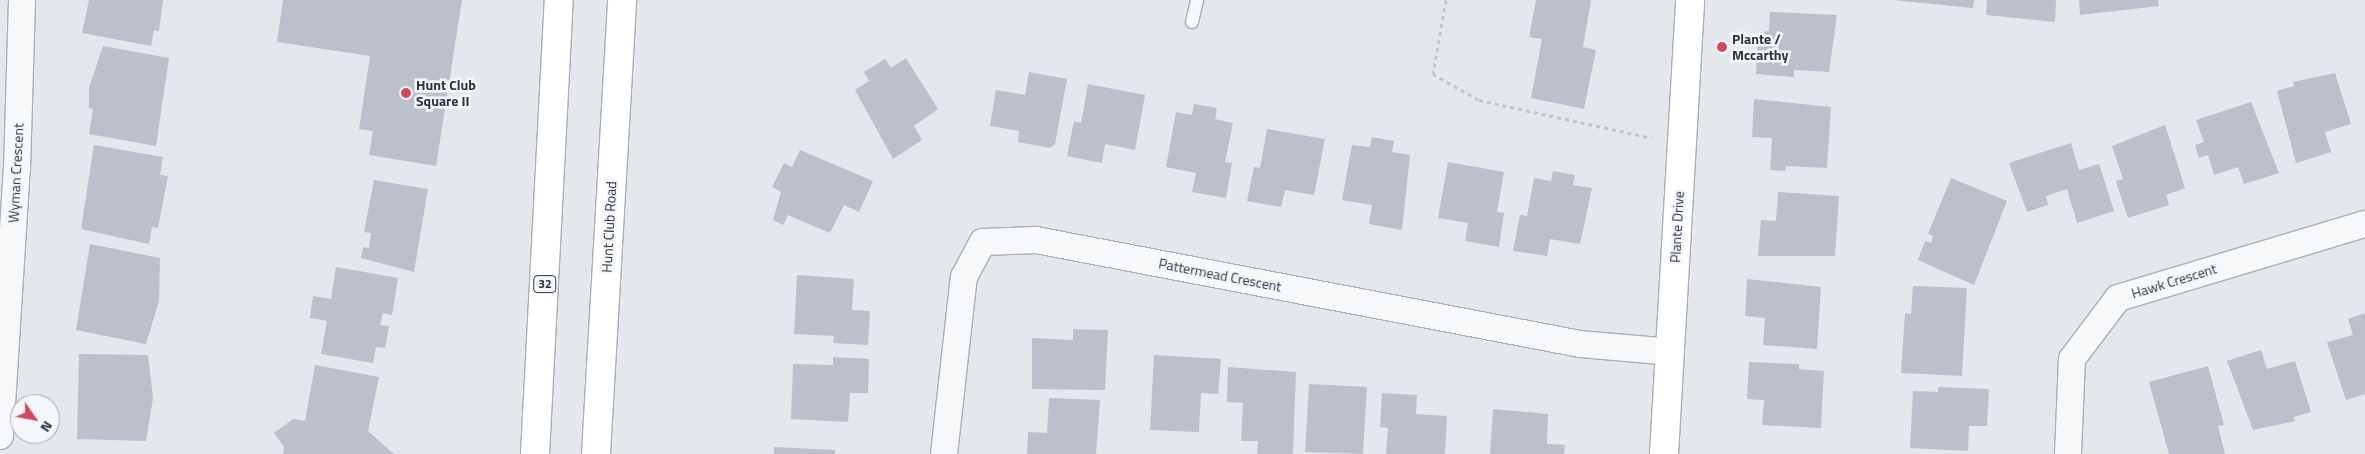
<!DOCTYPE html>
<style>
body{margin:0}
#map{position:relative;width:2365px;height:454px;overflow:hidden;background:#e4e7ec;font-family:"Titillium Web",sans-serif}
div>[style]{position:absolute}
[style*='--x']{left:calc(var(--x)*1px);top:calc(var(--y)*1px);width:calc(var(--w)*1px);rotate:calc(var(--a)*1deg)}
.building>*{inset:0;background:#bbc0ca}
.path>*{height:3px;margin-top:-1.5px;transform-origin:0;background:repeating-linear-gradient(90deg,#c2c5cb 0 4px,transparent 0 8px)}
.roads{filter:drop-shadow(1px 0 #a9aeb7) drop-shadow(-1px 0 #a9aeb7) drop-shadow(0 1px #a9aeb7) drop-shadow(0 -1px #a9aeb7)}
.lane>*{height:12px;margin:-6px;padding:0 6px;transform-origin:6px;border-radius:6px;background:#f7f8fa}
.street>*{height:26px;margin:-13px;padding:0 13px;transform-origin:13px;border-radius:13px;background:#f7f8fa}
.secondary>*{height:28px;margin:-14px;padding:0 14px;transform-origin:14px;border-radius:14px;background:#fff}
.primary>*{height:28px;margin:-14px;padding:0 14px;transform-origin:14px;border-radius:14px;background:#fff}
.dots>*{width:14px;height:14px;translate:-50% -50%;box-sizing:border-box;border:2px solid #f4f6f9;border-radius:50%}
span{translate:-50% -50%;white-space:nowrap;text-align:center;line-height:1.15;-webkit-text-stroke:5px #f4f6f9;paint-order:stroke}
.shield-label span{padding:1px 4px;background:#f4f6f9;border:1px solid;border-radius:4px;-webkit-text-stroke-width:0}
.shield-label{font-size:12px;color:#2b3445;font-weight:700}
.poi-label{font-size:14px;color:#2b3445;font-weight:700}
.left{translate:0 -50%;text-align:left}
.street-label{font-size:14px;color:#2b3445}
.north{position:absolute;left:10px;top:394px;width:50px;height:50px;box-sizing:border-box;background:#f4f6f9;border:1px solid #a4a8b1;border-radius:50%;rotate:123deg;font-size:14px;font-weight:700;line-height:20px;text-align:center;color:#2b3445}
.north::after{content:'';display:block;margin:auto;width:18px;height:22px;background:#d1495b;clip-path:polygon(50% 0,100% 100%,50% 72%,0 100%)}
</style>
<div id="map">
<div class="building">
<i style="clip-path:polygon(89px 0,163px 0,159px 31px,154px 30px,151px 46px,82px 33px)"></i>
<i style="clip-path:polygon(283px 0,462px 0,436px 166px,369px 155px,373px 131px,359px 129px,370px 56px,277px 42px)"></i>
<i style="clip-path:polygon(1536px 0,1591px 0,1583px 47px,1596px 50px,1584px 109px,1531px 98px,1542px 39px,1529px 37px)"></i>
<i style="clip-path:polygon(1893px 0,1974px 0,1973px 8px)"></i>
<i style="clip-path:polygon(1987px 0,2056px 0,2055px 22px,1986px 15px)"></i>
<i style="clip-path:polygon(2079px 0,2158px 0,2159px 6px,2080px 15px)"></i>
<i style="clip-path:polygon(1770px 12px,1837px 15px,1829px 72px,1794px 70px,1794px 77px,1756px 74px,1758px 33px,1769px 31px)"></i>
<i style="clip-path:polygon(103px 46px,169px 58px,156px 146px,89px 134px,93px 109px,89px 108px,89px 88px)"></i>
<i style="clip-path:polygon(906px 58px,938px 109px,914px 126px,922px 140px,893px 159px,855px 90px,869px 81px,864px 72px,885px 59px,891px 68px)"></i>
<i style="clip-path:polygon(1029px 72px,1067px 79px,1055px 144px,1050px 148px,1018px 142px,1019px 131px,990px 126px,996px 90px,1025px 95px)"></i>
<i style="clip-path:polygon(2335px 73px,2351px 124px,2325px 132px,2331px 152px,2296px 163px,2277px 91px,2294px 86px,2293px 82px)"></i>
<i style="clip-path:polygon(1088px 84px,1145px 95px,1135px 150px,1105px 144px,1102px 163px,1067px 156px,1074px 121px,1081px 123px)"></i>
<i style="clip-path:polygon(1754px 99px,1831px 107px,1827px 168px,1786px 166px,1785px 171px,1770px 170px,1772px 138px,1752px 137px)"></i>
<i style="clip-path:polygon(2251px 102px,2279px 173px,2244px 184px,2238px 167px,2214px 175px,2208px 155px,2199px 158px,2195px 145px,2204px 142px,2196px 120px)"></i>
<i style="clip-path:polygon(1194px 104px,1217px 108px,1215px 119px,1233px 123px,1225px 162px,1232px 163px,1226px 198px,1192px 192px,1196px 173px,1166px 167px,1176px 112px,1192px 115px)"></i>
<i style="clip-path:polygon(2165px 125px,2185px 188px,2166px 195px,2169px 205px,2128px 218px,2116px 181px,2123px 179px,2112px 146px)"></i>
<i style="clip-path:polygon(1267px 129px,1325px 139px,1314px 195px,1285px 190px,1281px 207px,1247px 201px,1254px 167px,1260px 168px)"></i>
<i style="clip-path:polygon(1372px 137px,1394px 141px,1392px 152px,1410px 155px,1402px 230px,1369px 224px,1372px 205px,1342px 200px,1352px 145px,1370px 147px)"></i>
<i style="clip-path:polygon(2071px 143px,2079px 170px,2099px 164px,2114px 211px,2077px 223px,2067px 189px,2046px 196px,2048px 205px,2027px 212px,2009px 163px)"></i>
<i style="clip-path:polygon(94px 145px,163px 157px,160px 175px,168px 176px,158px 228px,152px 227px,149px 244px,81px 229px)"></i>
<i style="clip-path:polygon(800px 150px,873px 181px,859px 212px,844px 205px,830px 233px,788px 215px,783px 225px,773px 220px,781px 192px,772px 187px,784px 163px,792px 167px)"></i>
<i style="clip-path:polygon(1448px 162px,1504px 172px,1497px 212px,1504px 213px,1499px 247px,1465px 241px,1468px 223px,1438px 218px)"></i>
<i style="clip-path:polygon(1553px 171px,1575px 175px,1573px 185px,1592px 188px,1580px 244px,1550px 239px,1547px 256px,1513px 251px,1520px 215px,1527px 216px,1534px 178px,1551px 181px)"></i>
<i style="clip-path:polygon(1951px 178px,2007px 201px,1974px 285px,1918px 260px,1925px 241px,1931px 243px,1933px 236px,1928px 234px)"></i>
<i style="clip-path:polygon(374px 180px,428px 189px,414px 272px,361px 258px,363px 247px,369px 248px,371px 233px,364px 232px)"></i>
<i style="clip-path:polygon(1778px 192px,1839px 196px,1835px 256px,1758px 256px,1761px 220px,1776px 221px)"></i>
<i style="clip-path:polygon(90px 244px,160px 258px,159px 301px,146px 344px,76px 330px)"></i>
<i style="clip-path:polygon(336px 267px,398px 278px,392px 315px,383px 313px,380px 325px,389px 326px,385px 348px,376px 347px,373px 363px,321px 354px,327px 321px,310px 318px,313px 296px,331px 299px)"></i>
<i style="clip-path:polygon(797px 275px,854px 279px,852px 310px,870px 311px,868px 345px,833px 343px,834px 336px,794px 334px)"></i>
<i style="clip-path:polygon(1747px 279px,1821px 287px,1817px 349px,1763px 345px,1765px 318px,1745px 316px)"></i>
<i style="clip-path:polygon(1913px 286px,1967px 288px,1962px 376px,1901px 373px,1905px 313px,1911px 314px)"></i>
<i style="clip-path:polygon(2365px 313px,2365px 394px,2346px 400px,2327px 342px,2353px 335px,2348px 319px)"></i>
<i style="clip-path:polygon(1073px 329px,1108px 330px,1105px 390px,1032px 389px,1032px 338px,1073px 340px)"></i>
<i style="clip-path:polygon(2261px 350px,2267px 369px,2295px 361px,2311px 412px,2294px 417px,2295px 421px,2253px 430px,2227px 361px)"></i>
<i style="clip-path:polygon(79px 354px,148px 355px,153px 398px,146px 441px,77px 439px)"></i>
<i style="clip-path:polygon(1154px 355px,1221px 359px,1218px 394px,1201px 393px,1199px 432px,1150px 430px)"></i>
<i style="clip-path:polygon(833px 357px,869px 359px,868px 393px,850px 393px,848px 422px,791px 419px,793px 364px,833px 365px)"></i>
<i style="clip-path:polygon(1749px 362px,1799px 364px,1799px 369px,1824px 371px,1821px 428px,1762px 425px,1764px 400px,1747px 399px)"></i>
<i style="clip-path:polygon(315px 365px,379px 377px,368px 431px,394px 454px,283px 454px,284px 447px,274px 433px,293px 419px,305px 421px)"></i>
<i style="clip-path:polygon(2208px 366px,2224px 425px,2218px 426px,2225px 454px,2169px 454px,2149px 382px)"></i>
<i style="clip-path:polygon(1228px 367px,1296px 372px,1293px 454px,1257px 454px,1258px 441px,1241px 441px,1243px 403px,1227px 402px)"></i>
<i style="clip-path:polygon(1309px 384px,1367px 387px,1363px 454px,1305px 452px)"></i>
<i style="clip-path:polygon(1938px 387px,1989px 389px,1987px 426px,1969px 426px,1968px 451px,1910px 448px,1913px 391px,1938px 392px)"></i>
<i style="clip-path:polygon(1382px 393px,1417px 395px,1416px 414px,1447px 416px,1445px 454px,1386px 454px,1388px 428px,1380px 427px)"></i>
<i style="clip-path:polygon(1049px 398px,1100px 400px,1096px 454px,1027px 454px,1028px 432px,1047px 433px)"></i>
<i style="clip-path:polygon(1493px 409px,1548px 414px,1547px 444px,1565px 445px,1564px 454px,1490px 454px)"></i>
<i style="clip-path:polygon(774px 447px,835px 450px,835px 454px,774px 454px)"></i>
</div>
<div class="path">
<i style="--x:1446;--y:0;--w:75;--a:100"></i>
<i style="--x:1433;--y:74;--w:53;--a:29.5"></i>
<i style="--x:1479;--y:100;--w:177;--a:12.4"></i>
</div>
<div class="roads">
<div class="lane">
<i style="--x:1192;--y:22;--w:23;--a:-77"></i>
</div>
<div class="street">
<i style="--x:0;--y:436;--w:268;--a:-86.4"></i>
<i style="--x:17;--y:169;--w:169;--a:-88.3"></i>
<i style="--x:944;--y:454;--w:178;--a:-83.6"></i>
<i style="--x:964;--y:277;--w:40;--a:-62"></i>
<i style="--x:983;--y:242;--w:53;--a:-2.2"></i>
<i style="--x:1036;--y:240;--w:554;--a:10.82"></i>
<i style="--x:1580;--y:344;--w:91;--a:5"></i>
<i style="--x:2068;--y:454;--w:95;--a:-87.6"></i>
<i style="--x:2072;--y:359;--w:76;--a:-53"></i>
<i style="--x:2118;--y:298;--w:258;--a:-16.7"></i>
</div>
<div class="secondary">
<i style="--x:1664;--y:454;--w:455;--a:-86.7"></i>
</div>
<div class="primary">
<i style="--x:535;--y:454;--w:455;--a:-87"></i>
<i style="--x:596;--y:454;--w:455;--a:-86.7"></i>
</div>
</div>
<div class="dots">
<i style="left:1722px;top:47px;background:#d1495b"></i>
<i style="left:406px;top:93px;background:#d1495b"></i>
</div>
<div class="shield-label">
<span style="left:545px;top:284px">32</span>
</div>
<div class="poi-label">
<span class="left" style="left:1732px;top:47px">Plante /<br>Mccarthy</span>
<span class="left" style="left:416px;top:93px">Hunt Club<br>Square II</span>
</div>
<div class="street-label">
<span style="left:16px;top:173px;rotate:-87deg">Wyman Crescent</span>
<span style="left:609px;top:227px;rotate:-87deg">Hunt Club Road</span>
<span style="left:1677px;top:227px;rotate:-87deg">Plante Drive</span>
<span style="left:1220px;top:275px;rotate:11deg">Pattermead Crescent</span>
<span style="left:2174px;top:281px;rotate:-17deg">Hawk Crescent</span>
</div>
<div class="north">N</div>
</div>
